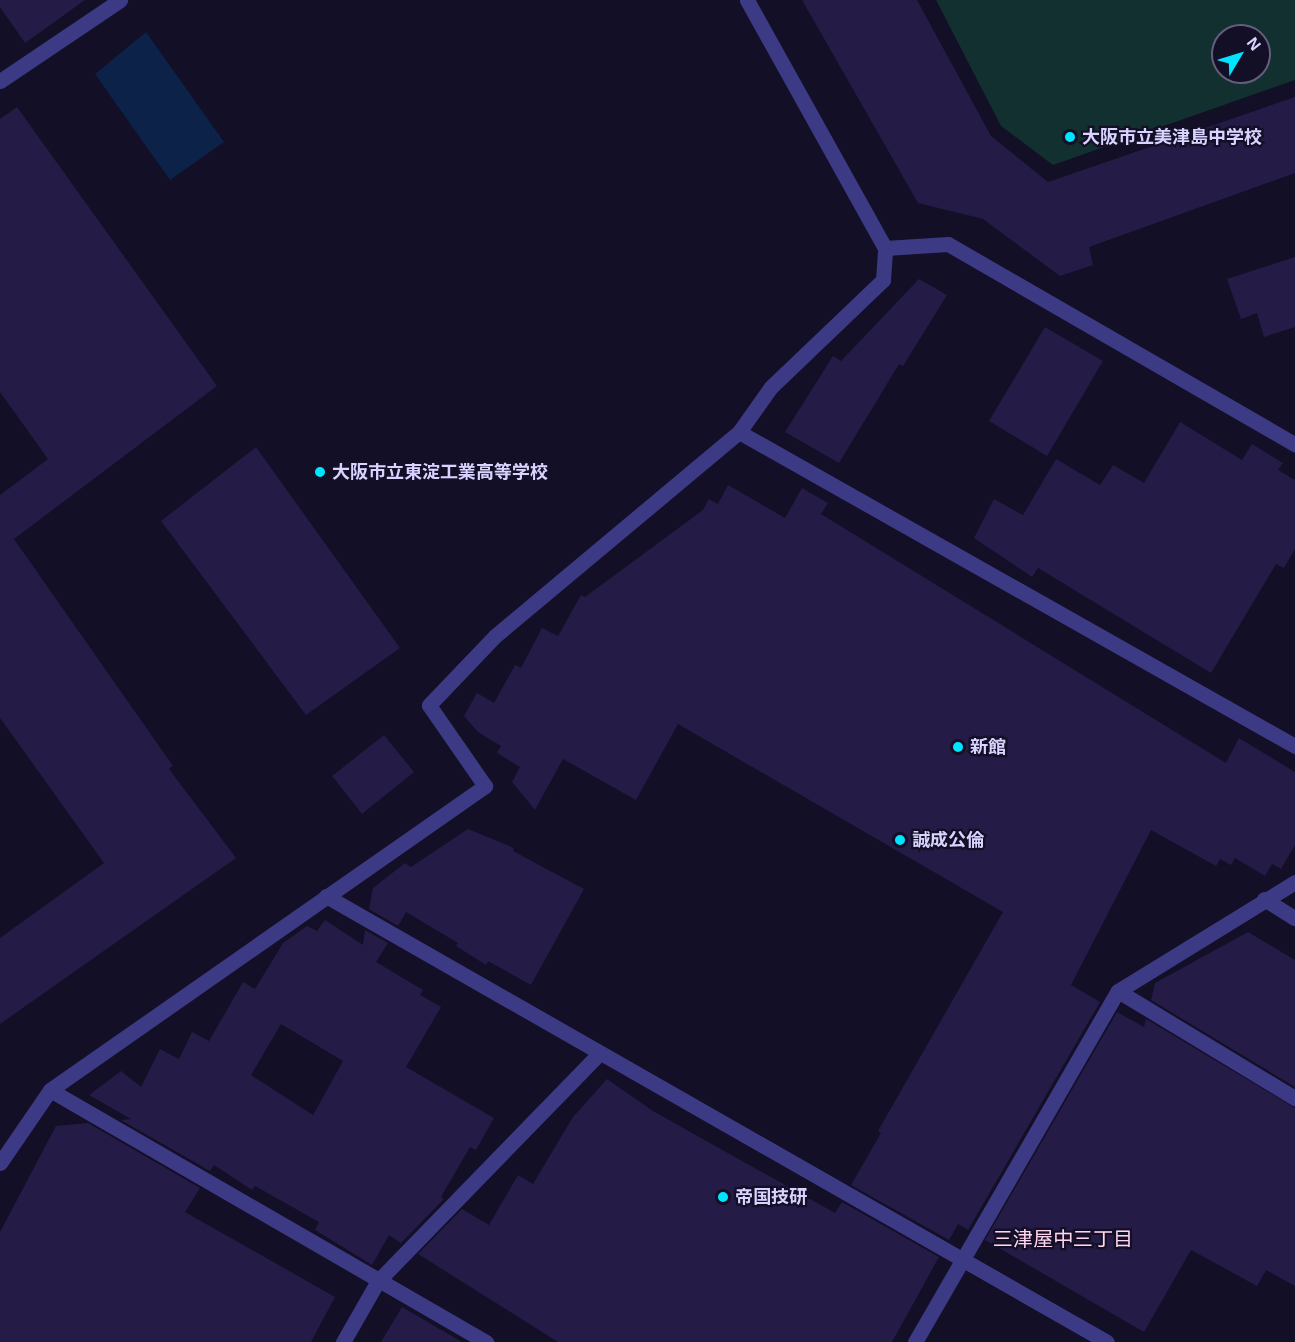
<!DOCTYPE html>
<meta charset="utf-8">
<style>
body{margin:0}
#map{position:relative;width:1295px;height:1342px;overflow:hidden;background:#130f26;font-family:Arial,"Noto Sans JP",sans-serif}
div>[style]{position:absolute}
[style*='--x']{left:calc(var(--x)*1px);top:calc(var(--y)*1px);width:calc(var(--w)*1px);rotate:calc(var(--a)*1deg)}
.green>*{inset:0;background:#12302f}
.water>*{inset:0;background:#0c2248}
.building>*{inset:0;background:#241b47}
.pedestrian>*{height:15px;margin:-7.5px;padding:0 7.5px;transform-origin:7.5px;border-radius:7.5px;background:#3d3a85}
.minor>*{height:15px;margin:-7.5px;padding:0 7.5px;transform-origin:7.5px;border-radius:7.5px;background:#3d3a85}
.dots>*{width:16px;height:16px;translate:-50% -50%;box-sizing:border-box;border:3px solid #130f26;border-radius:50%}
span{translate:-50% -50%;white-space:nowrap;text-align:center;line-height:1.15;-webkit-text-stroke:4.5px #130f26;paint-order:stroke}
.poi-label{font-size:18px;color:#d9d4ff;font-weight:700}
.left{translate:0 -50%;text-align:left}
.neighbourhood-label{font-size:20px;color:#ffd6f0}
.north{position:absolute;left:1211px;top:24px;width:60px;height:60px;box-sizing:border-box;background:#130f26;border:2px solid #625e7d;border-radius:50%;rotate:52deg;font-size:16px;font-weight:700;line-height:24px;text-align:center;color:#d9d4ff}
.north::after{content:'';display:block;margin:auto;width:21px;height:27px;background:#00e5ff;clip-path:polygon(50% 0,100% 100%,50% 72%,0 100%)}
</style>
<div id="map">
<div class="green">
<i style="clip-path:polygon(evenodd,936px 0,1295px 0,1295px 80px,1053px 165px,1001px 126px,936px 0,1223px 36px,1259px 36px,1259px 72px,1223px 72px,1223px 36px)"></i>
</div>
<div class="water">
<i style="clip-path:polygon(146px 32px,224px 142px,170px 180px,95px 74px)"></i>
</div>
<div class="building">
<i style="clip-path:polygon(0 0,85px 0,25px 43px,0 7px)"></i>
<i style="clip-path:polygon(802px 0,917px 0,991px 136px,1048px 182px,1295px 97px,1295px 173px,1089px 247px,1093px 265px,1060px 276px,983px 219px,918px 203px)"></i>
<i style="clip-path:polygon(17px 107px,217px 386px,14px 539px,173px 766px,169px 769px,236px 858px,0 1024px,0 938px,104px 863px,0 718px,0 495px,48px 459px,0 392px,0 119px)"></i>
<i style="clip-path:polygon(1295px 257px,1295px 327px,1264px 337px,1257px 313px,1241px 319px,1227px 279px)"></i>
<i style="clip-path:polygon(919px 279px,947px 295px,903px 366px,899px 364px,839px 463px,785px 432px,833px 356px,841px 361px)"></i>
<i style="clip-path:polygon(1045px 327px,1103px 361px,1047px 456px,989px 421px)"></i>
<i style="clip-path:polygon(1180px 422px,1242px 460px,1252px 444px,1283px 463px,1278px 470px,1295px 480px,1295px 549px,1284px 568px,1276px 564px,1211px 673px,1038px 568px,1032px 577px,974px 538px,994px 499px,1023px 515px,1056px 459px,1100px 485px,1113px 465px,1144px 483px)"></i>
<i style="clip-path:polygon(256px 447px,400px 648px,306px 715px,161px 521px)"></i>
<i style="clip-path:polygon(728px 485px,785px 518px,802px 488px,828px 503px,821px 514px,1226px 763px,1239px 738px,1295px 772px,1295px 845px,1281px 869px,1272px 864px,1265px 876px,1235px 858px,1231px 865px,1220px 859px,1216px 866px,1151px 830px,1071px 985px,1100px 1002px,968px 1230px,958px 1224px,949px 1240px,851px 1185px,881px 1133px,878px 1131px,1003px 912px,678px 724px,636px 800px,563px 759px,535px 810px,512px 782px,520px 767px,497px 753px,501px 746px,478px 732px,464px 716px,477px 693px,494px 703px,515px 665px,521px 668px,542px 628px,558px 636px,581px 595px,585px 597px,703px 510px,709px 499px,718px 504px)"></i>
<i style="clip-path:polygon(384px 735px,414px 772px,362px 814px,332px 776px)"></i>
<i style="clip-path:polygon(468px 829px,514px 848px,513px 851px,584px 889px,531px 985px,488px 961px,486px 965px,456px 946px,458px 943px,406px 912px,398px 926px,369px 909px,373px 888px,405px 863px,411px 867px)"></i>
<i style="clip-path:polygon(evenodd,325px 920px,363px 945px,365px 930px,388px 943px,376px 962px,423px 990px,420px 995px,441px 1007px,406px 1067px,494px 1118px,476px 1150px,470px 1147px,441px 1197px,444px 1199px,401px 1243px,389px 1235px,372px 1265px,315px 1230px,319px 1222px,255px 1186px,252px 1190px,214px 1165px,210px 1171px,121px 1120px,131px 1119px,89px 1095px,121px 1071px,141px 1087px,160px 1049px,179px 1059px,192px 1032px,209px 1041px,243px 982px,255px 989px,283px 943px,307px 926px,317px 931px,325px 920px,281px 1024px,343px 1061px,313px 1115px,251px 1075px,281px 1024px)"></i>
<i style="clip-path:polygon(1248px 932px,1295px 960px,1295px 1087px,1151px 1000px,1155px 983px)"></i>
<i style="clip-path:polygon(1117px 1012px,1144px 1027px,1146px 1019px,1295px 1108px,1295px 1286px,1266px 1270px,1257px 1286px,1191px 1250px,1144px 1332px,985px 1240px)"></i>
<i style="clip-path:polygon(607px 1079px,653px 1111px,835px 1213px,842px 1202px,939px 1257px,892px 1342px,558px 1342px,418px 1254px,462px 1209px,489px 1225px,518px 1175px,533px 1184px,573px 1117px)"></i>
<i style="clip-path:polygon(88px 1123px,200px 1188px,185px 1212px,335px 1297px,311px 1342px,0 1342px,0 1232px,56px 1126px)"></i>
<i style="clip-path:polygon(402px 1307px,462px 1342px,381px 1342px)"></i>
</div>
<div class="pedestrian">
<i style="--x:1264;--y:899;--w:36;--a:32"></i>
</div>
<div class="minor">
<i style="--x:0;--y:81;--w:145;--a:-34"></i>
<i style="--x:885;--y:248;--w:63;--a:-3.6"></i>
<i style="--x:948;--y:244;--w:401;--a:30"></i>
<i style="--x:739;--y:432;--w:639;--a:29.46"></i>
<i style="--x:326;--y:896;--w:899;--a:29.73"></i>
<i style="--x:1118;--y:991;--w:207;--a:31.2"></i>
<i style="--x:50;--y:1090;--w:504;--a:30.03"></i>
<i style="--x:0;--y:1163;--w:88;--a:-55.6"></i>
<i style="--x:50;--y:1090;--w:531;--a:-34.95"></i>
<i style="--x:485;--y:786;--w:98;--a:-124.7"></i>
<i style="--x:429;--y:705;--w:95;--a:-46.3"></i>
<i style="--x:495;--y:636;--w:318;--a:-39.9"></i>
<i style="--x:739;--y:432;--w:55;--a:-54.6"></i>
<i style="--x:771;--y:387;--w:155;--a:-43.7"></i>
<i style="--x:883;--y:280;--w:32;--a:-86"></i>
<i style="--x:885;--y:248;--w:284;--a:-119.1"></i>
<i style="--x:343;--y:1342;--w:70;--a:-60.2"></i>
<i style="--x:378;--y:1281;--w:317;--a:-45.8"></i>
<i style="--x:915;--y:1342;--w:405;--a:-60"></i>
<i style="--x:1118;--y:991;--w:208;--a:-31.6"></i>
</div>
<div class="dots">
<i style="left:1070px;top:137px;background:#00e5ff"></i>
<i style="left:320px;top:472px;background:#00e5ff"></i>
<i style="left:958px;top:747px;background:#00e5ff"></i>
<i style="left:900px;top:840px;background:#00e5ff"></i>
<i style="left:723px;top:1197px;background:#00e5ff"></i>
</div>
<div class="poi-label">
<span class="left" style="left:1082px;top:137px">大阪市立美津島中学校</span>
<span class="left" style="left:332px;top:472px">大阪市立東淀工業高等学校</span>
<span class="left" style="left:970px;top:747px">新館</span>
<span class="left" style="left:912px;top:840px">誠成公倫</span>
<span class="left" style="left:735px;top:1197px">帝国技研</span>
</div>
<div class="neighbourhood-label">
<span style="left:1063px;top:1239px">三津屋中三丁目</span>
</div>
<div class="north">N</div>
</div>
